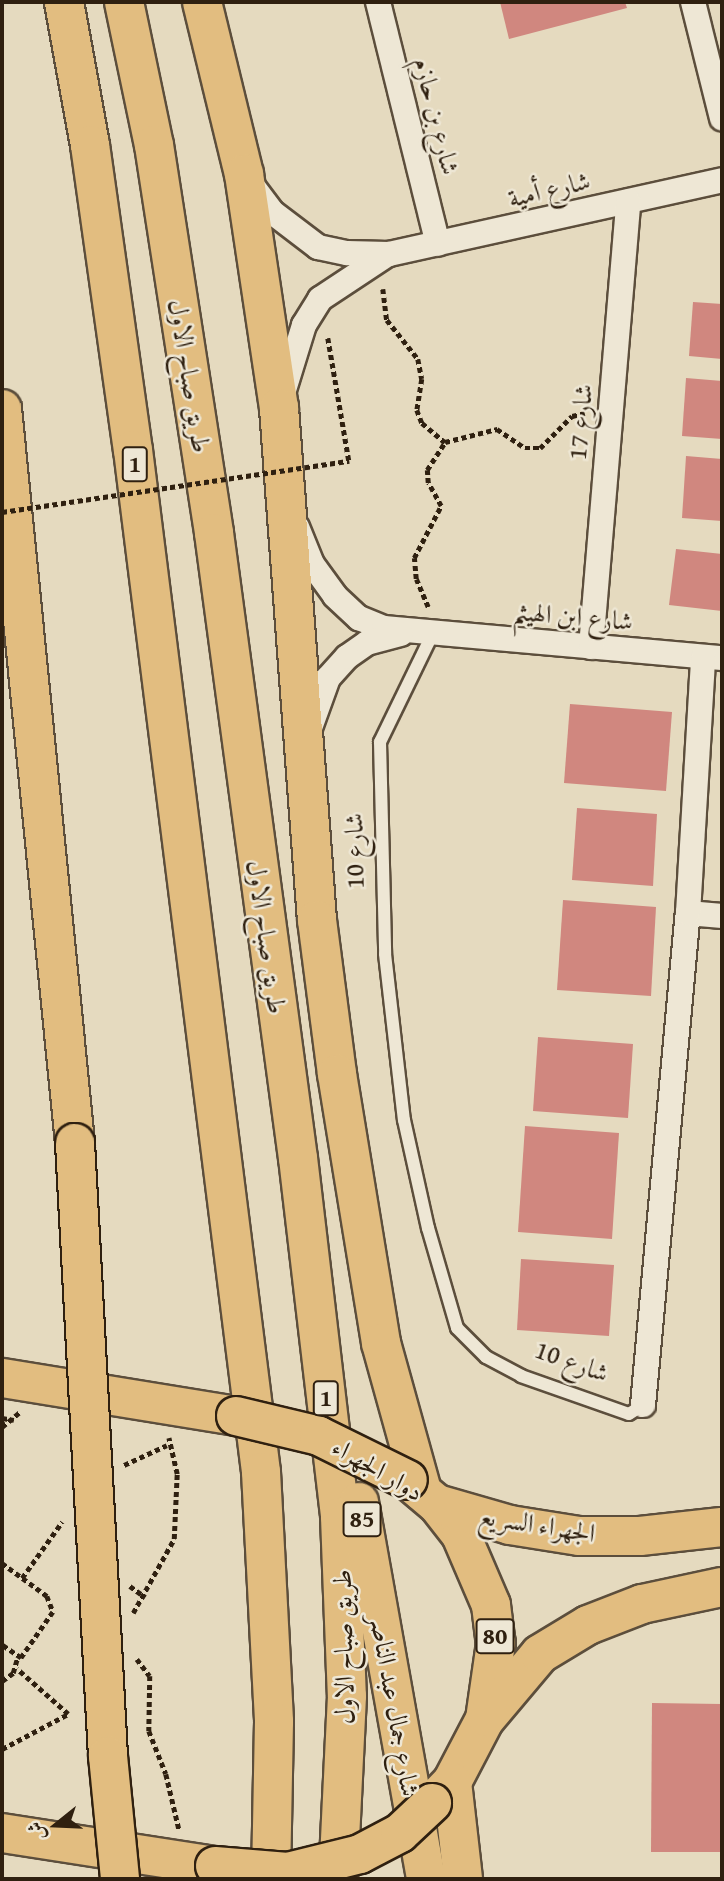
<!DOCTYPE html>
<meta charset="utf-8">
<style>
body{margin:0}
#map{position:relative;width:724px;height:1881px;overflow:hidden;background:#e5dabf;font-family:"Gentium Book Plus",Amiri,serif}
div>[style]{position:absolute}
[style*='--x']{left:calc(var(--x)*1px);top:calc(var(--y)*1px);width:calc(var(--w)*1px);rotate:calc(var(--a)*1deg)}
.building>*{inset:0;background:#d0877f}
.path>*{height:4.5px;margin-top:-2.25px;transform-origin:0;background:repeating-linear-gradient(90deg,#2f2010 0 5px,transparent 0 8.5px)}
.roads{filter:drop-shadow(2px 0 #5c4e3c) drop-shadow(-2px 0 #5c4e3c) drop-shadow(0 2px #5c4e3c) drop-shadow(0 -2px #5c4e3c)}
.lane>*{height:12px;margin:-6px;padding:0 6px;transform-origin:6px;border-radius:6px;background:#eee7d5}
.street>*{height:24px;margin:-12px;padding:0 12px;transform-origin:12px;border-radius:12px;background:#eee7d5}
.primary>*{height:38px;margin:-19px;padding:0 19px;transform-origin:19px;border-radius:19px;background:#e2bd80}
.highway>*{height:38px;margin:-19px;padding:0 19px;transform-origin:19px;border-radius:19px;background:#e2bd80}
.path-bridge>*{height:4.5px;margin-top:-2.25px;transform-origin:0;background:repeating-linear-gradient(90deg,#2f2010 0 5px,transparent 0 8.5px)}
.bridges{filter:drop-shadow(2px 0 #2f2010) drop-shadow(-2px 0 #2f2010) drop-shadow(0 2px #2f2010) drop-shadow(0 -2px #2f2010)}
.primary-bridge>*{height:38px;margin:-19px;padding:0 19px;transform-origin:19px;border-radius:19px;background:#e2bd80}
.highway-bridge>*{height:38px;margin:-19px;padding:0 19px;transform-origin:19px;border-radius:19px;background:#e2bd80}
span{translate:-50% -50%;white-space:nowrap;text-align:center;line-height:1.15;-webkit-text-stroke:5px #eee7d5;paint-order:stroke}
.shield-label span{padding:2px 5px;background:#eee7d5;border:2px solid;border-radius:5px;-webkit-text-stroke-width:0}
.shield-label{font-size:24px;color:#2f2010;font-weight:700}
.street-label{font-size:26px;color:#2f2010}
.frame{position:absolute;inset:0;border:4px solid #2f2010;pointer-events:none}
.north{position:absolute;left:21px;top:1790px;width:70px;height:70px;-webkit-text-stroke:5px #eee7d5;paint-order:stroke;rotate:252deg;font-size:19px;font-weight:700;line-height:28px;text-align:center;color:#2f2010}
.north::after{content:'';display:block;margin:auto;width:24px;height:32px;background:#2f2010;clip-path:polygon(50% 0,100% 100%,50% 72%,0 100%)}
</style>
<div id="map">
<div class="building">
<i style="clip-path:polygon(500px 2px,625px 2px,627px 8px,509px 39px)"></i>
<i style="clip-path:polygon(693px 302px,722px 304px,722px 359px,689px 356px)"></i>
<i style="clip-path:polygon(686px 378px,722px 381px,722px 439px,682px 436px)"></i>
<i style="clip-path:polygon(686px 456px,722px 459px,722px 521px,682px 518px)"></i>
<i style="clip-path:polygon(676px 549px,722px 554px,722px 611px,669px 605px)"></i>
<i style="clip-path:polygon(570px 704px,672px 712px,666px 791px,564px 783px)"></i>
<i style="clip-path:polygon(577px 808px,657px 814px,653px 886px,572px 880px)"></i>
<i style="clip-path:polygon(563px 900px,656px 907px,651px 996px,557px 990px)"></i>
<i style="clip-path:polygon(538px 1037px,633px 1044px,628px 1118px,533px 1111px)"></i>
<i style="clip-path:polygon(525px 1126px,619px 1133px,612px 1239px,518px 1232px)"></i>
<i style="clip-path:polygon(521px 1259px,614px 1265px,609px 1336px,517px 1330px)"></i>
<i style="clip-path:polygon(652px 1703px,722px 1704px,722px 1852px,651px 1852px)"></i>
</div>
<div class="path">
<i style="--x:383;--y:289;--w:31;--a:83"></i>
<i style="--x:387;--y:320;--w:50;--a:51.5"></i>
<i style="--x:418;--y:359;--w:20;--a:79"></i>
<i style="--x:422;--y:379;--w:31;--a:99"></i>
<i style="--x:417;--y:410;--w:14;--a:69"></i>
<i style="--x:422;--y:423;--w:30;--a:40"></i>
<i style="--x:328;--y:338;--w:125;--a:80.3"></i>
<i style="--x:428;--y:607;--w:30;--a:-113"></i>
<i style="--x:416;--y:579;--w:21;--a:-95"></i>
<i style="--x:414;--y:558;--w:59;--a:-62.6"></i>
<i style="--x:441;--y:506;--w:26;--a:-119"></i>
<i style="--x:428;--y:483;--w:13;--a:-94"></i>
<i style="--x:427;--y:470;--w:33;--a:-57"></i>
<i style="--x:445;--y:442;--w:54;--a:-14"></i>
<i style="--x:497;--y:429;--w:34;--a:34"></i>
<i style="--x:525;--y:448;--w:15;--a:0"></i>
<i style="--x:540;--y:448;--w:45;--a:-45"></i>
<i style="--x:572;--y:416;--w:13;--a:-13"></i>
<i style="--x:2;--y:1418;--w:12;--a:9"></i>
<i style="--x:2;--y:1427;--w:23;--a:-40"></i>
<i style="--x:124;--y:1465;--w:47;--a:-24.9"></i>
<i style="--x:2;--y:1563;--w:56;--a:36.3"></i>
<i style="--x:47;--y:1596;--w:17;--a:69"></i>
<i style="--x:53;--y:1612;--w:56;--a:124.8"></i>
<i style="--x:21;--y:1658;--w:23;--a:-146"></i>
<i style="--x:22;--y:1578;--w:69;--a:-54.5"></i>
<i style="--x:130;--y:1586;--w:19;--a:36"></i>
<i style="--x:133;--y:1613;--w:85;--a:-61"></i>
<i style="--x:174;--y:1539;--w:65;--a:-87.4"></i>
<i style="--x:177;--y:1474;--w:37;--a:-103"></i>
<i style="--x:137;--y:1659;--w:21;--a:53"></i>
<i style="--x:150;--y:1676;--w:55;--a:91"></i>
<i style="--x:149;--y:1731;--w:46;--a:68.4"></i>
<i style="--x:166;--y:1774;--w:57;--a:76.7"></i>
<i style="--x:2;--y:1681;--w:14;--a:-36"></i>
<i style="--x:13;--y:1673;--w:15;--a:-74"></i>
<i style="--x:2;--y:1749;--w:75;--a:-27.9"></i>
<i style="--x:68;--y:1714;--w:68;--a:-138.6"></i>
</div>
<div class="roads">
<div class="lane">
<i style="--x:433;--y:633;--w:121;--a:115.9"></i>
<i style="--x:380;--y:742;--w:212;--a:88.6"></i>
<i style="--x:385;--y:954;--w:167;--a:83.5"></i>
<i style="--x:404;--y:1120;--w:111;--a:77.5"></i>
<i style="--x:428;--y:1228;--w:104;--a:73.8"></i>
<i style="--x:457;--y:1328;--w:41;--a:45"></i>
<i style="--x:486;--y:1357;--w:40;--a:28"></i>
<i style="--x:521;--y:1376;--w:114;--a:19.4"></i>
<i style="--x:629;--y:1414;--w:17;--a:-33"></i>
</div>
<div class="street">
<i style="--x:378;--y:2;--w:249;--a:76.1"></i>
<i style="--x:693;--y:2;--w:120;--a:76"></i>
<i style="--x:248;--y:180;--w:40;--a:53"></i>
<i style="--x:272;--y:212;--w:58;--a:37.3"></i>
<i style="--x:318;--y:247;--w:30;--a:12"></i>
<i style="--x:347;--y:253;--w:42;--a:1.4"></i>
<i style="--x:389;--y:254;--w:341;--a:-12.5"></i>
<i style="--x:284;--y:390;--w:68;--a:-72.9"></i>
<i style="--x:304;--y:325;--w:31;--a:-58"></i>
<i style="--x:320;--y:299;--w:82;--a:-33.5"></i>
<i style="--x:297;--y:527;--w:40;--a:68"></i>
<i style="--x:312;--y:564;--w:39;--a:54"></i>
<i style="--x:335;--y:596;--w:33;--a:43"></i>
<i style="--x:359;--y:618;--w:27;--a:22"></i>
<i style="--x:384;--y:628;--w:339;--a:5.1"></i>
<i style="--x:591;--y:647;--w:447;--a:-85.2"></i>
<i style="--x:310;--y:728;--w:53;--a:-70.2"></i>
<i style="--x:328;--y:678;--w:28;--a:-48"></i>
<i style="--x:347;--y:657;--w:24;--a:-35"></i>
<i style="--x:367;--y:643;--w:35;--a:-15"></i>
<i style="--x:688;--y:913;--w:34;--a:5"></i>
<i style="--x:643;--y:1405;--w:494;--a:-84.8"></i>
<i style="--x:688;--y:913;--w:256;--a:-86.6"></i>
</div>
<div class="primary">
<i style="--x:202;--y:2;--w:177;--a:76.3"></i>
<i style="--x:244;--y:174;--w:237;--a:81.5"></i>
<i style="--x:279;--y:408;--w:513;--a:85.76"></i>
<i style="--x:317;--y:920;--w:155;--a:82.6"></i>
<i style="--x:337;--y:1074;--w:273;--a:80.7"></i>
<i style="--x:381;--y:1343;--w:154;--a:74.5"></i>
<i style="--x:2;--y:1378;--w:237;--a:9.2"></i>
<i style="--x:408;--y:1480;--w:38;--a:40"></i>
<i style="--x:437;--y:1504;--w:39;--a:52"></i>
<i style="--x:461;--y:1535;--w:76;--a:66.8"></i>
<i style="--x:491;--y:1605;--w:38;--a:83"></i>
<i style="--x:496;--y:1643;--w:77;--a:98.2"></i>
<i style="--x:485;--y:1719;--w:71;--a:117.6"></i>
<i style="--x:452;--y:1782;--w:29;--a:134"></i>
<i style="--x:437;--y:1504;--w:76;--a:16"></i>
<i style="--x:510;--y:1525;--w:70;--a:9.1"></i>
<i style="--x:579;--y:1536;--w:61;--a:0"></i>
<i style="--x:640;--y:1536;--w:82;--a:-6.3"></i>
<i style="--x:487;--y:1717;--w:82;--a:-49.9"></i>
<i style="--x:540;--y:1654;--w:56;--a:-31.1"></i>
<i style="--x:588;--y:1625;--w:58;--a:-21.3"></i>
<i style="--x:642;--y:1604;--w:82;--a:-12"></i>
<i style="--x:452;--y:1782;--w:98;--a:83.5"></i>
<i style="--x:2;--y:1833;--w:216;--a:8.8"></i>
</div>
<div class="highway">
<i style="--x:64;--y:2;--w:145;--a:79.7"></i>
<i style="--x:90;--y:145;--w:308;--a:82"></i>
<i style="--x:133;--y:450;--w:1030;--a:82.86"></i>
<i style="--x:261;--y:1472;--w:250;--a:87"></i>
<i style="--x:274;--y:1722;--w:157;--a:91.1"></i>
<i style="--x:124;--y:2;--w:146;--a:78.2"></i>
<i style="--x:154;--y:145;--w:393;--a:81.2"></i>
<i style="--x:214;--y:533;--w:631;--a:82.35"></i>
<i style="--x:298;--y:1158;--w:361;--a:83.3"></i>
<i style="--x:340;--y:1517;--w:179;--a:87.8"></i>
<i style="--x:347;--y:1696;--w:183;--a:92.8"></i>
<i style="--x:2;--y:409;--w:738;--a:84.32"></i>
<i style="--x:359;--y:1502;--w:383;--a:79.9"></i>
</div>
</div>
<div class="path-bridge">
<i style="--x:2;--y:512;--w:351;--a:-8.4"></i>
</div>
<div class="bridges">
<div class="primary-bridge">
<i style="--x:236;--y:1416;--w:85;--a:13.5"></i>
<i style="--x:319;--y:1436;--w:99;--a:26.3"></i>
<i style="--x:215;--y:1866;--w:73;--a:4.7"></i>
<i style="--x:288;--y:1872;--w:74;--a:-14"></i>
<i style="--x:360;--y:1854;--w:45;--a:-27.7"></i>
<i style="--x:400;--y:1833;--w:44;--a:-43.2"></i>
</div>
<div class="highway-bridge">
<i style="--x:75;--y:1143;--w:614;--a:86.92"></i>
<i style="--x:108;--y:1756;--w:124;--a:84.4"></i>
</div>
</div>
<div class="shield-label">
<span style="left:135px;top:464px">1</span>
<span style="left:326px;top:1398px">1</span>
<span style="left:362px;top:1519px">85</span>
<span style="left:495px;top:1636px">80</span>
</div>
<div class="street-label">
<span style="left:437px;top:116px;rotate:76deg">شارع بن حازم</span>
<span style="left:549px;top:189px;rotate:-13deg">شارع أمية</span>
<span style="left:190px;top:376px;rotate:81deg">طريق صباح الاول</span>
<span style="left:580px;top:422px;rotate:-85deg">شارع 17</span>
<span style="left:573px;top:616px;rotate:5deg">شارع ابن الهيثم</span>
<span style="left:354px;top:851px;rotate:-91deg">شارع 10</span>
<span style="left:267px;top:937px;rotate:82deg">طريق صباح الاول</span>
<span style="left:572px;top:1361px;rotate:20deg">شارع 10</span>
<span style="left:378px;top:1469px;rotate:30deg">دوار الجهراء</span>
<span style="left:537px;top:1524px;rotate:9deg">الجهراء السريع</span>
<span style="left:343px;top:1647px;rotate:-91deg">طريق صباح الاول</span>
<span style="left:395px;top:1705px;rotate:80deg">شارع جمال عبد الناصر</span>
</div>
<div class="frame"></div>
<div class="north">ش</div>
</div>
